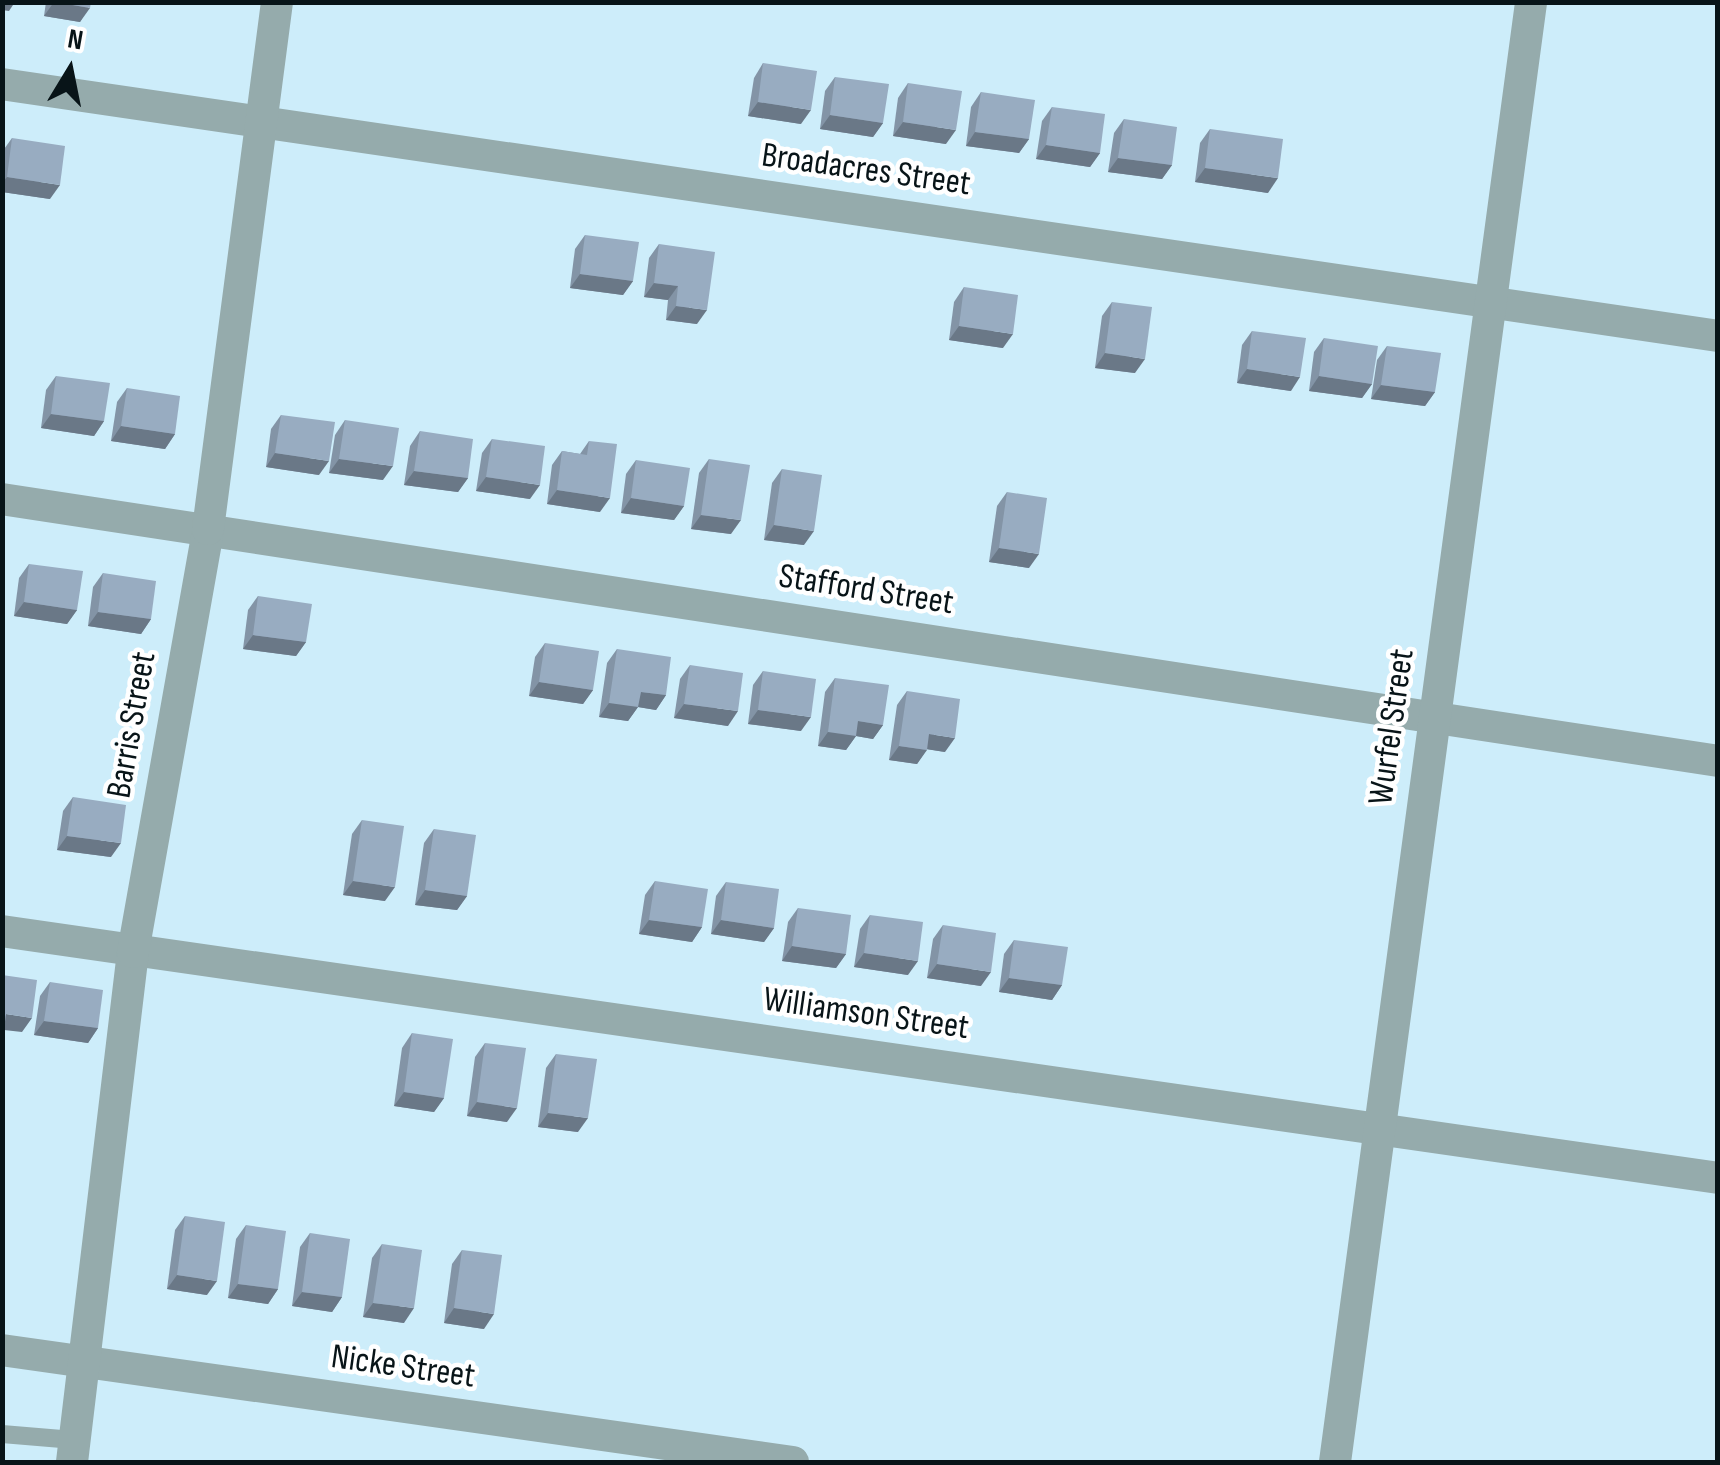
<!DOCTYPE html>
<style>
body{margin:0}
#map{position:relative;width:1720px;height:1465px;overflow:hidden;background:#cdedfa;font-family:"Sofia Sans Condensed",sans-serif}
div>[style]{position:absolute}
[style*='--x']{left:calc(var(--x)*1px);top:calc(var(--y)*1px);width:calc(var(--w)*1px);rotate:calc(var(--a)*1deg)}
.service>*{height:18px;margin:-9px;padding:0 9px;transform-origin:9px;border-radius:9px;background:#95abac}
.minor>*{height:32px;margin:-16px;padding:0 16px;transform-origin:16px;border-radius:16px;background:#95abac}
.wall>*{inset:0;background:#8394a6}
.shaded-wall>*{inset:0;background:#6a7887}
.building>*{inset:0;background:#98acc1}
span{translate:-50% -50%;white-space:nowrap;text-align:center;line-height:1.15;-webkit-text-stroke:9px #fff;paint-order:stroke}
.street-label{font-size:35px;color:#081418}
.frame{position:absolute;inset:0;border:5px solid #081418;pointer-events:none}
.north{position:absolute;left:20px;top:20px;width:100px;height:100px;-webkit-text-stroke:8px #fff;paint-order:stroke;rotate:10deg;font-size:28px;font-weight:700;line-height:40px;text-align:center;color:#081418}
.north::after{content:'';display:block;margin:auto;width:35px;height:45px;background:#081418;clip-path:polygon(50% 0,100% 100%,50% 72%,0 100%)}
</style>
<div id="map">
<div class="service">
<i style="--x:2;--y:1434;--w:72;--a:4.8"></i>
</div>
<div class="minor">
<i style="--x:2;--y:84;--w:1734;--a:8.35"></i>
<i style="--x:2;--y:499;--w:1736;--a:8.68"></i>
<i style="--x:2;--y:931;--w:1734;--a:8.19"></i>
<i style="--x:2;--y:1350;--w:799;--a:8.06"></i>
<i style="--x:72;--y:1462;--w:514;--a:-83.18"></i>
<i style="--x:133;--y:952;--w:430;--a:-79.9"></i>
<i style="--x:208;--y:529;--w:531;--a:-82.54"></i>
<i style="--x:1335;--y:1462;--w:1473;--a:-82.35"></i>
</div>
<div class="wall">
<i style="clip-path:polygon(46px 2px,91px 2px,80px 22px,44px 16px)"></i>
<i style="clip-path:polygon(763px 63px,801px 124px,748px 116px,754px 78px)"></i>
<i style="clip-path:polygon(835px 77px,883px 123px,873px 137px,820px 129px,825px 91px)"></i>
<i style="clip-path:polygon(908px 83px,946px 144px,893px 136px,898px 98px)"></i>
<i style="clip-path:polygon(981px 92px,1029px 139px,1019px 153px,966px 146px,971px 107px)"></i>
<i style="clip-path:polygon(1052px 107px,1100px 153px,1090px 167px,1036px 159px,1042px 121px)"></i>
<i style="clip-path:polygon(1124px 119px,1172px 165px,1162px 179px,1108px 172px,1114px 133px)"></i>
<i style="clip-path:polygon(1210px 129px,1268px 193px,1195px 182px,1200px 143px)"></i>
<i style="clip-path:polygon(12px 138px,50px 199px,2px 192px,2px 152px)"></i>
<i style="clip-path:polygon(585px 235px,633px 281px,623px 295px,570px 288px,575px 249px)"></i>
<i style="clip-path:polygon(659px 244px,697px 324px,666px 320px,668px 300px,644px 297px,649px 258px)"></i>
<i style="clip-path:polygon(964px 287px,1003px 348px,949px 340px,954px 302px)"></i>
<i style="clip-path:polygon(1112px 302px,1135px 373px,1095px 368px,1102px 316px)"></i>
<i style="clip-path:polygon(1252px 331px,1291px 391px,1237px 383px,1242px 345px)"></i>
<i style="clip-path:polygon(1324px 338px,1372px 384px,1362px 398px,1309px 391px,1314px 352px)"></i>
<i style="clip-path:polygon(1387px 346px,1435px 392px,1425px 406px,1371px 399px,1377px 360px)"></i>
<i style="clip-path:polygon(56px 376px,104px 421px,94px 436px,41px 428px,46px 390px)"></i>
<i style="clip-path:polygon(127px 388px,175px 434px,165px 449px,111px 441px,117px 402px)"></i>
<i style="clip-path:polygon(281px 415px,319px 475px,266px 467px,271px 429px)"></i>
<i style="clip-path:polygon(345px 420px,383px 480px,329px 473px,335px 435px)"></i>
<i style="clip-path:polygon(420px 431px,468px 478px,458px 492px,404px 485px,410px 446px)"></i>
<i style="clip-path:polygon(492px 439px,530px 499px,476px 491px,482px 453px)"></i>
<i style="clip-path:polygon(589px 441px,600px 512px,547px 504px,552px 465px,562px 451px,580px 454px)"></i>
<i style="clip-path:polygon(709px 459px,731px 534px,691px 529px,699px 473px)"></i>
<i style="clip-path:polygon(636px 460px,684px 506px,674px 520px,621px 513px,626px 474px)"></i>
<i style="clip-path:polygon(782px 469px,804px 545px,764px 540px,772px 483px)"></i>
<i style="clip-path:polygon(1007px 492px,1029px 568px,989px 562px,997px 506px)"></i>
<i style="clip-path:polygon(29px 564px,77px 610px,67px 624px,14px 616px,19px 578px)"></i>
<i style="clip-path:polygon(103px 573px,151px 619px,141px 634px,88px 626px,93px 587px)"></i>
<i style="clip-path:polygon(258px 596px,306px 642px,296px 656px,243px 649px,248px 610px)"></i>
<i style="clip-path:polygon(545px 643px,593px 690px,583px 704px,529px 696px,535px 657px)"></i>
<i style="clip-path:polygon(617px 649px,666px 695px,656px 710px,638px 707px,628px 721px,599px 717px,607px 663px)"></i>
<i style="clip-path:polygon(690px 665px,728px 726px,674px 718px,680px 679px)"></i>
<i style="clip-path:polygon(763px 671px,801px 731px,748px 724px,753px 685px)"></i>
<i style="clip-path:polygon(835px 678px,883px 725px,873px 739px,856px 736px,846px 750px,818px 746px,825px 692px)"></i>
<i style="clip-path:polygon(907px 691px,945px 752px,927px 749px,917px 764px,889px 760px,897px 705px)"></i>
<i style="clip-path:polygon(73px 797px,111px 857px,57px 850px,63px 811px)"></i>
<i style="clip-path:polygon(362px 820px,385px 901px,343px 895px,352px 834px)"></i>
<i style="clip-path:polygon(434px 829px,467px 896px,457px 910px,415px 905px,424px 843px)"></i>
<i style="clip-path:polygon(655px 881px,702px 927px,692px 942px,639px 934px,645px 895px)"></i>
<i style="clip-path:polygon(726px 882px,774px 928px,764px 942px,711px 934px,716px 896px)"></i>
<i style="clip-path:polygon(798px 908px,846px 954px,836px 968px,782px 961px,788px 922px)"></i>
<i style="clip-path:polygon(870px 915px,908px 975px,854px 967px,860px 929px)"></i>
<i style="clip-path:polygon(943px 925px,981px 986px,927px 978px,933px 939px)"></i>
<i style="clip-path:polygon(1014px 940px,1062px 985px,1052px 1000px,999px 992px,1004px 954px)"></i>
<i style="clip-path:polygon(50px 982px,98px 1028px,88px 1043px,34px 1035px,40px 996px)"></i>
<i style="clip-path:polygon(412px 1033px,444px 1098px,434px 1112px,394px 1106px,402px 1048px)"></i>
<i style="clip-path:polygon(485px 1043px,507px 1122px,467px 1116px,475px 1057px)"></i>
<i style="clip-path:polygon(556px 1054px,578px 1132px,538px 1127px,546px 1068px)"></i>
<i style="clip-path:polygon(185px 1216px,207px 1295px,167px 1289px,175px 1230px)"></i>
<i style="clip-path:polygon(246px 1225px,278px 1289px,268px 1304px,228px 1298px,236px 1239px)"></i>
<i style="clip-path:polygon(310px 1233px,342px 1297px,332px 1312px,292px 1306px,300px 1247px)"></i>
<i style="clip-path:polygon(382px 1244px,404px 1323px,363px 1317px,372px 1258px)"></i>
<i style="clip-path:polygon(462px 1250px,484px 1329px,444px 1323px,452px 1264px)"></i>
</div>
<div class="shaded-wall">
<i style="clip-path:polygon(2px 2px,15px 2px,9px 11px,2px 10px)"></i>
<i style="clip-path:polygon(54px 2px,90px 8px,80px 22px,44px 16px)"></i>
<i style="clip-path:polygon(758px 102px,811px 110px,801px 124px,748px 116px)"></i>
<i style="clip-path:polygon(830px 115px,883px 123px,873px 137px,820px 129px)"></i>
<i style="clip-path:polygon(903px 122px,956px 130px,946px 144px,893px 136px)"></i>
<i style="clip-path:polygon(975px 132px,1029px 139px,1019px 153px,966px 146px)"></i>
<i style="clip-path:polygon(1046px 145px,1100px 153px,1090px 167px,1036px 159px)"></i>
<i style="clip-path:polygon(1118px 158px,1172px 165px,1162px 179px,1108px 172px)"></i>
<i style="clip-path:polygon(1205px 168px,1278px 178px,1268px 193px,1195px 182px)"></i>
<i style="clip-path:polygon(7px 177px,60px 185px,50px 199px,2px 192px,2px 183px)"></i>
<i style="clip-path:polygon(580px 274px,633px 281px,623px 295px,570px 288px)"></i>
<i style="clip-path:polygon(654px 283px,678px 286px,668px 300px,644px 297px)"></i>
<i style="clip-path:polygon(676px 306px,707px 310px,697px 324px,666px 320px)"></i>
<i style="clip-path:polygon(959px 326px,1013px 334px,1003px 348px,949px 340px)"></i>
<i style="clip-path:polygon(1105px 353px,1145px 359px,1135px 373px,1095px 368px)"></i>
<i style="clip-path:polygon(1247px 369px,1300px 377px,1291px 391px,1237px 383px)"></i>
<i style="clip-path:polygon(1319px 376px,1372px 384px,1362px 398px,1309px 391px)"></i>
<i style="clip-path:polygon(1381px 385px,1435px 392px,1425px 406px,1371px 399px)"></i>
<i style="clip-path:polygon(51px 414px,104px 421px,94px 436px,41px 428px)"></i>
<i style="clip-path:polygon(121px 426px,175px 434px,165px 449px,111px 441px)"></i>
<i style="clip-path:polygon(275px 453px,329px 461px,319px 475px,266px 467px)"></i>
<i style="clip-path:polygon(339px 459px,393px 466px,383px 480px,329px 473px)"></i>
<i style="clip-path:polygon(414px 471px,468px 478px,458px 492px,404px 485px)"></i>
<i style="clip-path:polygon(486px 477px,540px 485px,530px 499px,476px 491px)"></i>
<i style="clip-path:polygon(557px 490px,610px 498px,600px 512px,547px 504px)"></i>
<i style="clip-path:polygon(631px 498px,684px 506px,674px 520px,621px 513px)"></i>
<i style="clip-path:polygon(701px 515px,741px 520px,731px 534px,691px 529px)"></i>
<i style="clip-path:polygon(774px 525px,814px 531px,804px 545px,764px 540px)"></i>
<i style="clip-path:polygon(999px 548px,1039px 554px,1029px 568px,989px 562px)"></i>
<i style="clip-path:polygon(24px 602px,77px 610px,67px 624px,14px 616px)"></i>
<i style="clip-path:polygon(98px 612px,151px 619px,141px 634px,88px 626px)"></i>
<i style="clip-path:polygon(253px 635px,306px 642px,296px 656px,243px 649px)"></i>
<i style="clip-path:polygon(539px 682px,593px 690px,583px 704px,529px 696px)"></i>
<i style="clip-path:polygon(641px 692px,666px 695px,656px 710px,638px 707px,628px 721px,599px 717px,609px 703px)"></i>
<i style="clip-path:polygon(684px 704px,738px 711px,728px 726px,674px 718px)"></i>
<i style="clip-path:polygon(758px 710px,811px 717px,801px 731px,748px 724px)"></i>
<i style="clip-path:polygon(858px 721px,883px 725px,873px 739px,856px 736px,846px 750px,818px 746px,828px 732px)"></i>
<i style="clip-path:polygon(929px 734px,955px 738px,945px 752px,919px 748px)"></i>
<i style="clip-path:polygon(899px 746px,927px 750px,917px 764px,889px 760px)"></i>
<i style="clip-path:polygon(67px 836px,121px 843px,111px 857px,57px 850px)"></i>
<i style="clip-path:polygon(353px 881px,395px 887px,385px 901px,343px 895px)"></i>
<i style="clip-path:polygon(425px 890px,467px 896px,457px 910px,415px 905px)"></i>
<i style="clip-path:polygon(649px 920px,702px 927px,692px 942px,639px 934px)"></i>
<i style="clip-path:polygon(721px 920px,774px 928px,764px 942px,711px 934px)"></i>
<i style="clip-path:polygon(792px 946px,846px 954px,836px 968px,782px 961px)"></i>
<i style="clip-path:polygon(864px 953px,918px 961px,908px 975px,854px 967px)"></i>
<i style="clip-path:polygon(937px 964px,991px 972px,981px 986px,927px 978px)"></i>
<i style="clip-path:polygon(1009px 978px,1062px 985px,1052px 1000px,999px 992px)"></i>
<i style="clip-path:polygon(6px 1014px,32px 1018px,22px 1032px,4px 1030px,2px 1031px,2px 1020px)"></i>
<i style="clip-path:polygon(44px 1021px,98px 1028px,88px 1043px,34px 1035px)"></i>
<i style="clip-path:polygon(404px 1092px,444px 1098px,434px 1112px,394px 1106px)"></i>
<i style="clip-path:polygon(477px 1102px,517px 1108px,507px 1122px,467px 1116px)"></i>
<i style="clip-path:polygon(548px 1113px,588px 1118px,578px 1132px,538px 1127px)"></i>
<i style="clip-path:polygon(177px 1275px,217px 1281px,207px 1295px,167px 1289px)"></i>
<i style="clip-path:polygon(238px 1284px,278px 1289px,268px 1304px,228px 1298px)"></i>
<i style="clip-path:polygon(302px 1292px,342px 1297px,332px 1312px,292px 1306px)"></i>
<i style="clip-path:polygon(373px 1303px,414px 1308px,404px 1323px,363px 1317px)"></i>
<i style="clip-path:polygon(454px 1308px,494px 1314px,484px 1329px,444px 1323px)"></i>
</div>
<div class="building">
<i style="clip-path:polygon(56px 2px,91px 2px,90px 8px)"></i>
<i style="clip-path:polygon(763px 63px,817px 71px,811px 110px,758px 102px)"></i>
<i style="clip-path:polygon(835px 77px,889px 84px,883px 123px,830px 115px)"></i>
<i style="clip-path:polygon(908px 83px,962px 91px,956px 130px,903px 122px)"></i>
<i style="clip-path:polygon(981px 92px,1035px 100px,1029px 139px,975px 132px)"></i>
<i style="clip-path:polygon(1052px 107px,1105px 114px,1100px 153px,1046px 145px)"></i>
<i style="clip-path:polygon(1124px 119px,1177px 127px,1172px 165px,1118px 158px)"></i>
<i style="clip-path:polygon(1210px 129px,1283px 139px,1278px 178px,1205px 168px)"></i>
<i style="clip-path:polygon(12px 138px,65px 146px,60px 185px,7px 177px)"></i>
<i style="clip-path:polygon(585px 235px,639px 242px,633px 281px,580px 274px)"></i>
<i style="clip-path:polygon(659px 244px,715px 252px,707px 310px,676px 306px,678px 286px,654px 283px)"></i>
<i style="clip-path:polygon(964px 287px,1018px 295px,1013px 334px,959px 326px)"></i>
<i style="clip-path:polygon(1112px 302px,1152px 307px,1145px 359px,1105px 353px)"></i>
<i style="clip-path:polygon(1252px 331px,1306px 338px,1300px 377px,1247px 369px)"></i>
<i style="clip-path:polygon(1324px 338px,1378px 346px,1372px 384px,1319px 376px)"></i>
<i style="clip-path:polygon(1387px 346px,1441px 353px,1435px 392px,1381px 385px)"></i>
<i style="clip-path:polygon(56px 376px,110px 383px,104px 421px,51px 414px)"></i>
<i style="clip-path:polygon(127px 388px,180px 396px,175px 434px,121px 426px)"></i>
<i style="clip-path:polygon(281px 415px,335px 422px,329px 461px,275px 453px)"></i>
<i style="clip-path:polygon(345px 420px,399px 428px,393px 466px,339px 459px)"></i>
<i style="clip-path:polygon(420px 431px,473px 439px,468px 478px,414px 471px)"></i>
<i style="clip-path:polygon(492px 439px,545px 446px,540px 485px,486px 477px)"></i>
<i style="clip-path:polygon(589px 441px,617px 444px,610px 498px,557px 490px,562px 451px,587px 455px)"></i>
<i style="clip-path:polygon(709px 459px,750px 465px,741px 520px,701px 515px)"></i>
<i style="clip-path:polygon(636px 460px,690px 468px,684px 506px,631px 498px)"></i>
<i style="clip-path:polygon(782px 469px,822px 475px,814px 531px,774px 525px)"></i>
<i style="clip-path:polygon(1007px 492px,1047px 498px,1039px 554px,999px 548px)"></i>
<i style="clip-path:polygon(29px 564px,83px 571px,77px 610px,24px 602px)"></i>
<i style="clip-path:polygon(103px 573px,156px 581px,151px 619px,98px 612px)"></i>
<i style="clip-path:polygon(258px 596px,312px 604px,306px 642px,253px 635px)"></i>
<i style="clip-path:polygon(545px 643px,599px 651px,593px 690px,539px 682px)"></i>
<i style="clip-path:polygon(617px 649px,671px 657px,666px 695px,641px 692px,638px 707px,609px 703px)"></i>
<i style="clip-path:polygon(690px 665px,743px 673px,738px 711px,684px 704px)"></i>
<i style="clip-path:polygon(763px 671px,816px 679px,811px 717px,758px 710px)"></i>
<i style="clip-path:polygon(835px 678px,889px 685px,883px 725px,858px 721px,856px 736px,828px 732px)"></i>
<i style="clip-path:polygon(907px 691px,960px 699px,955px 738px,929px 734px,927px 750px,899px 746px)"></i>
<i style="clip-path:polygon(73px 797px,126px 805px,121px 843px,67px 836px)"></i>
<i style="clip-path:polygon(362px 820px,404px 826px,395px 887px,353px 881px)"></i>
<i style="clip-path:polygon(434px 829px,476px 835px,467px 896px,425px 890px)"></i>
<i style="clip-path:polygon(655px 881px,708px 889px,702px 927px,649px 920px)"></i>
<i style="clip-path:polygon(726px 882px,779px 889px,774px 928px,721px 920px)"></i>
<i style="clip-path:polygon(798px 908px,851px 915px,846px 954px,792px 946px)"></i>
<i style="clip-path:polygon(870px 915px,923px 922px,918px 961px,864px 953px)"></i>
<i style="clip-path:polygon(943px 925px,996px 933px,991px 972px,937px 964px)"></i>
<i style="clip-path:polygon(1014px 940px,1068px 947px,1062px 985px,1009px 978px)"></i>
<i style="clip-path:polygon(2px 975px,37px 980px,32px 1018px,6px 1014px,4px 1029px,2px 1028px)"></i>
<i style="clip-path:polygon(50px 982px,103px 990px,98px 1028px,44px 1021px)"></i>
<i style="clip-path:polygon(412px 1033px,453px 1039px,444px 1098px,404px 1092px)"></i>
<i style="clip-path:polygon(485px 1043px,526px 1048px,517px 1108px,477px 1102px)"></i>
<i style="clip-path:polygon(556px 1054px,597px 1059px,588px 1118px,548px 1113px)"></i>
<i style="clip-path:polygon(185px 1216px,225px 1222px,217px 1281px,177px 1275px)"></i>
<i style="clip-path:polygon(246px 1225px,286px 1231px,278px 1289px,238px 1284px)"></i>
<i style="clip-path:polygon(310px 1233px,350px 1239px,342px 1297px,302px 1292px)"></i>
<i style="clip-path:polygon(382px 1244px,422px 1250px,414px 1308px,373px 1303px)"></i>
<i style="clip-path:polygon(462px 1250px,502px 1255px,494px 1314px,454px 1308px)"></i>
</div>
<div class="street-label">
<span style="left:866px;top:170px;rotate:8deg">Broadacres Street</span>
<span style="left:866px;top:590px;rotate:9deg">Stafford Street</span>
<span style="left:132px;top:725px;rotate:-80deg">Barris Street</span>
<span style="left:1392px;top:727px;rotate:-82deg">Wurfel Street</span>
<span style="left:866px;top:1014px;rotate:8deg">Williamson Street</span>
<span style="left:403px;top:1367px;rotate:8deg">Nicke Street</span>
</div>
<div class="frame"></div>
<div class="north">N</div>
</div>
